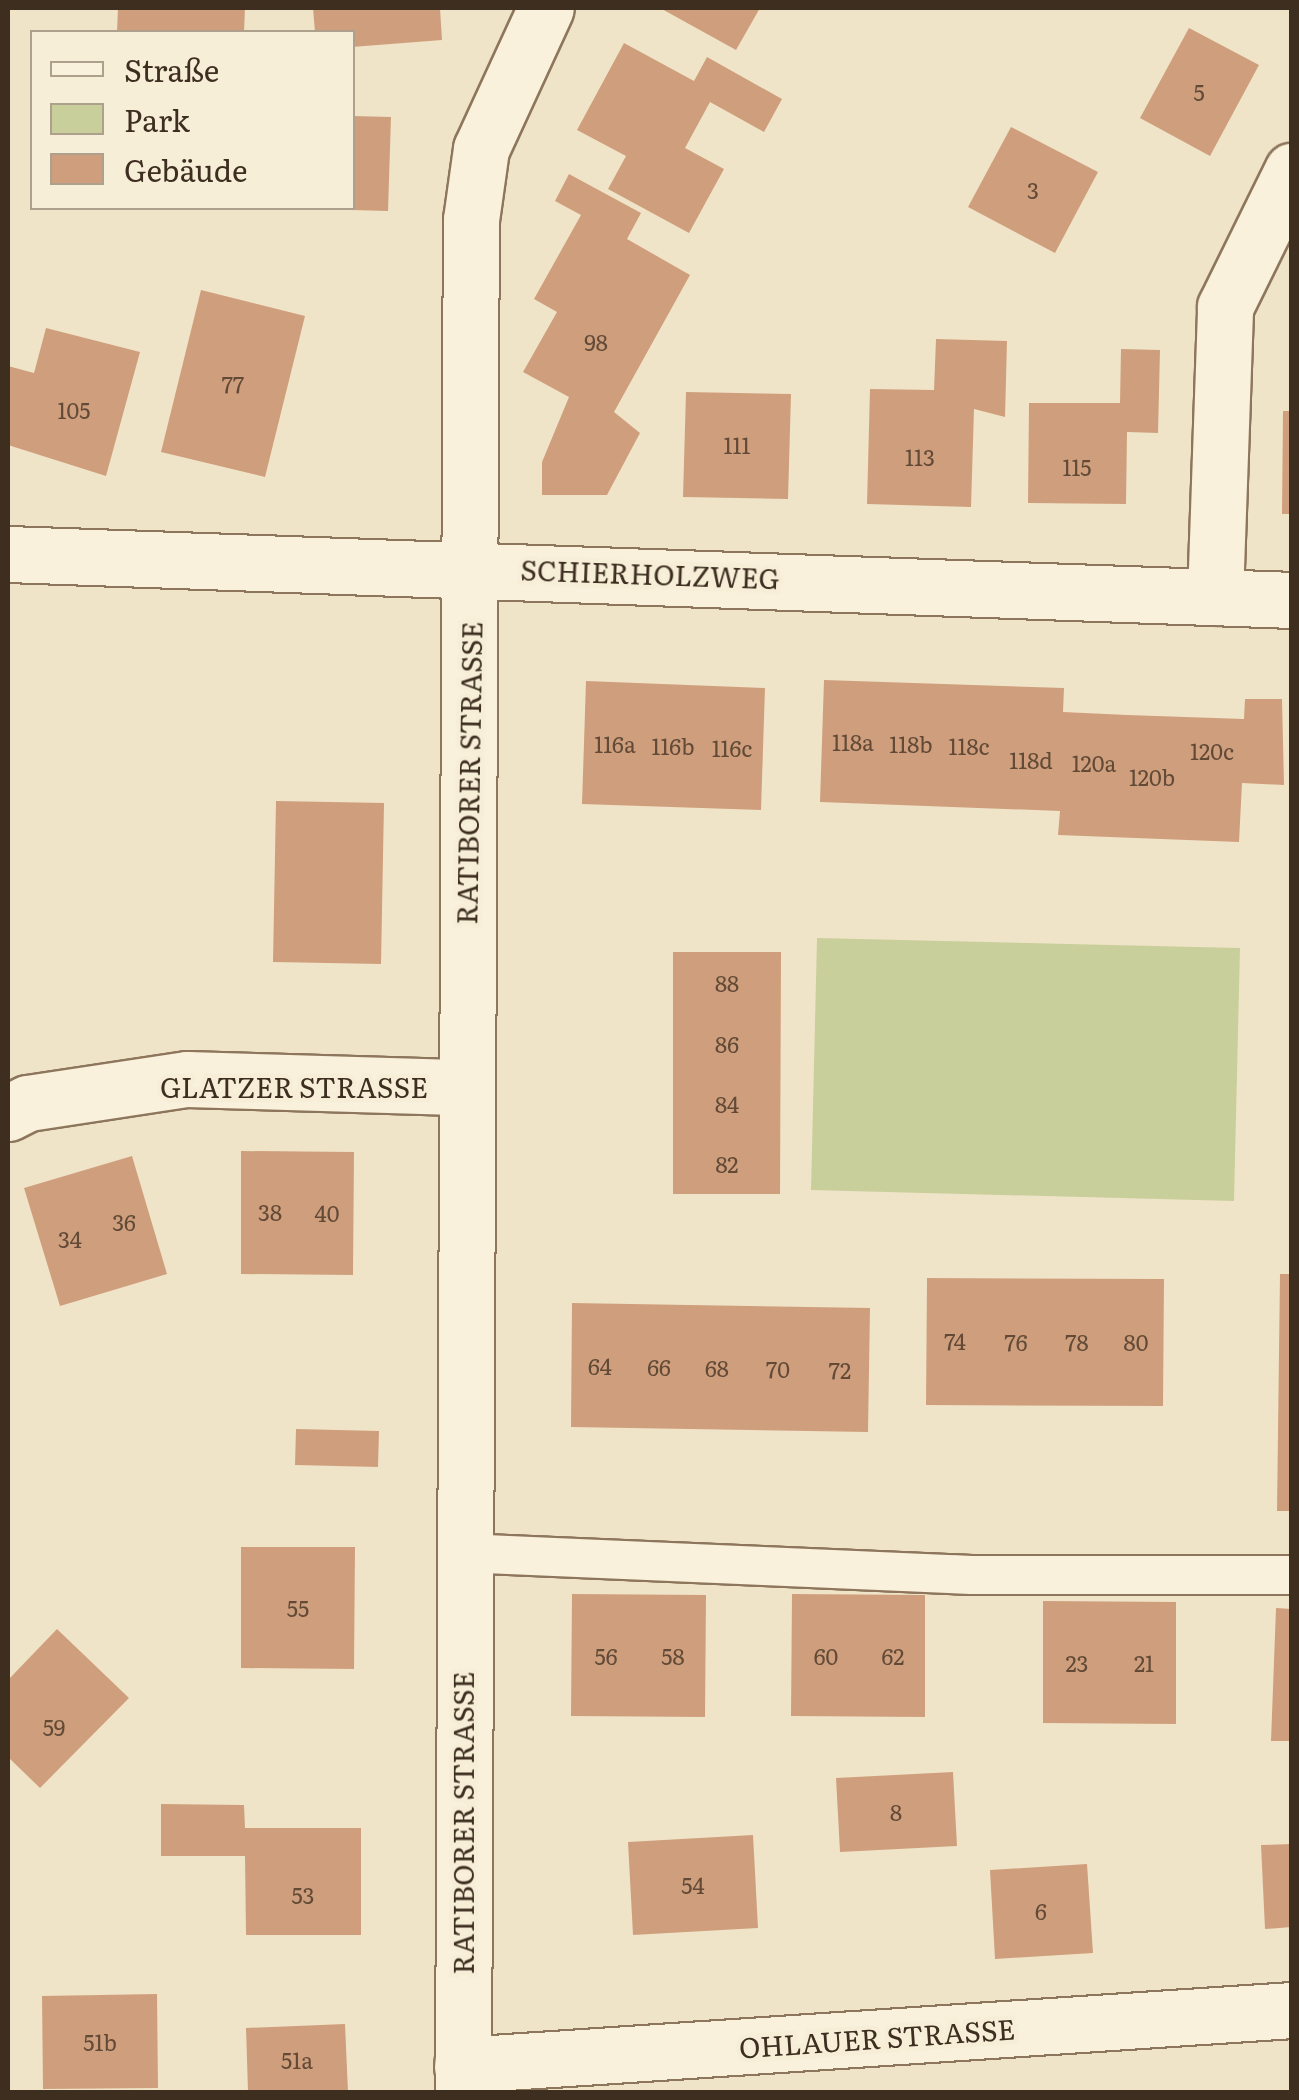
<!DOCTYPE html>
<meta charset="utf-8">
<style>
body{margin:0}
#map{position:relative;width:1299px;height:2100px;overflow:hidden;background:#f0e4c8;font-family:Literata,serif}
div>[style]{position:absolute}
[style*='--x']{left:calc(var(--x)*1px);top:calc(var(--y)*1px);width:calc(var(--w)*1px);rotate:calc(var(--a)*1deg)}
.green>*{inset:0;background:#c9cf9b}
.building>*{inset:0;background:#cf9f7d}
.roads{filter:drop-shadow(2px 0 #8d765c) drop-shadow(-2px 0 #8d765c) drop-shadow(0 2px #8d765c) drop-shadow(0 -2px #8d765c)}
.lane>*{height:38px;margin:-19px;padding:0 19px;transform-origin:19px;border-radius:19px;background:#faf1dc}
.street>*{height:55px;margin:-27.5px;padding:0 27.5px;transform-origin:27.5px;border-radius:27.5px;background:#faf1dc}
span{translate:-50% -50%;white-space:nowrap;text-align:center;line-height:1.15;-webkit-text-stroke:9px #f7eed8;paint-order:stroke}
.number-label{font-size:22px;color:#624a37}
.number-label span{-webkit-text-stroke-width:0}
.street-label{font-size:28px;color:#3d2e20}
.frame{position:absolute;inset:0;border:10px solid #3d2e20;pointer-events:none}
.legend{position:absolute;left:30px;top:30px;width:325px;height:180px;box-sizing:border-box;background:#f7eed8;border:2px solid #ada18e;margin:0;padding:12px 18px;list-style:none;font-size:30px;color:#3d2e20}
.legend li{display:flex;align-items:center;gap:20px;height:50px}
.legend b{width:50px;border:2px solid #ada18e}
</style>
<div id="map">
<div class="green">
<i style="clip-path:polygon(817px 938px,1240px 948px,1234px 1201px,811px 1190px)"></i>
</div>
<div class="building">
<i style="clip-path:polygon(118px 8px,245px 8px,244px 32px,117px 32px)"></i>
<i style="clip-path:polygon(313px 8px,440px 8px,442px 40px,352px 47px,352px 32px,315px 32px)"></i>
<i style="clip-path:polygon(660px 8px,760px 8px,736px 50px)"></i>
<i style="clip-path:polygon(1189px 28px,1259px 65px,1210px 156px,1140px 118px)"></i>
<i style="clip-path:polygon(624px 43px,694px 81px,707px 57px,782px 99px,764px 132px,710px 102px,685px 148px,724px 169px,689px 233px,608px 189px,626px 156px,577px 130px)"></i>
<i style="clip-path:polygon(352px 116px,391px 117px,388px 211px,352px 210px)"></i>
<i style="clip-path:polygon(1011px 127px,1098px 172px,1055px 253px,968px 207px)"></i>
<i style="clip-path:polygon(569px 174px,641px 213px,627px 239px,690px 275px,614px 412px,640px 433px,607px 495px,542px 495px,542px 462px,569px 397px,523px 372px,557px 312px,534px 299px,581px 215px,555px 201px)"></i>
<i style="clip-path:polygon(201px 290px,305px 316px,265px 477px,161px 452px)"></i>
<i style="clip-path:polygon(46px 328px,140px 352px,106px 476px,8px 445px,8px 366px,34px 373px)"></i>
<i style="clip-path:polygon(936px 339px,1007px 341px,1005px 417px,974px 409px,971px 507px,867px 504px,870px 389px,934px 390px)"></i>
<i style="clip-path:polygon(1121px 349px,1160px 350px,1158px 433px,1127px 432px,1126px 504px,1028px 503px,1029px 403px,1120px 403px)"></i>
<i style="clip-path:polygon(686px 392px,791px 394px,788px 499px,683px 497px)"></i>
<i style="clip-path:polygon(1283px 411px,1292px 411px,1292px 514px,1282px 514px)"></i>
<i style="clip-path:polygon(824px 680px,1064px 688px,1063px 712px,1127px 715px,1244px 719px,1245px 699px,1282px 699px,1284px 785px,1242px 783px,1239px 842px,1058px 835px,1060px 811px,820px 802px)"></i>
<i style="clip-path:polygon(586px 681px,765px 688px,761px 810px,582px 804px)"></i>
<i style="clip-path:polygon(276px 801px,384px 803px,381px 964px,273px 962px)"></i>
<i style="clip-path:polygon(673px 952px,781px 952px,780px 1194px,673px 1194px)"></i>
<i style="clip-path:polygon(241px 1151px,354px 1152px,353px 1275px,241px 1274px)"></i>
<i style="clip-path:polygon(132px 1156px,167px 1274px,60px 1306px,24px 1188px)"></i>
<i style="clip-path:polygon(1280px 1274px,1292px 1274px,1292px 1511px,1277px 1511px)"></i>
<i style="clip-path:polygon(927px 1278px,1164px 1279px,1163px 1406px,926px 1405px)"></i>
<i style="clip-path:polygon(572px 1303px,870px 1308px,868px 1432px,571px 1427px)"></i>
<i style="clip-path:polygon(296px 1429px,379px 1431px,378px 1467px,295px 1465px)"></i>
<i style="clip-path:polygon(241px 1547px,355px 1547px,354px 1669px,241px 1668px)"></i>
<i style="clip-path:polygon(572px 1594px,706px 1595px,705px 1717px,571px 1716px)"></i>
<i style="clip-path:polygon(792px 1594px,925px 1595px,925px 1717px,791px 1716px)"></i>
<i style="clip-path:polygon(1043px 1601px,1176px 1602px,1176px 1724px,1043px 1723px)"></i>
<i style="clip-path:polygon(1276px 1608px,1292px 1609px,1292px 1741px,1271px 1741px)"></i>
<i style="clip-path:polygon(57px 1629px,129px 1698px,40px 1788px,8px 1757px,8px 1680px)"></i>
<i style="clip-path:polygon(953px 1772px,957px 1846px,840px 1852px,836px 1778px)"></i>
<i style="clip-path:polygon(161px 1804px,244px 1805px,245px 1828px,361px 1828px,361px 1935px,246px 1935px,245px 1856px,161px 1856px)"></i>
<i style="clip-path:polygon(753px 1835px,758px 1928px,633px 1935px,628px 1842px)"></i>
<i style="clip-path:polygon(1292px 1844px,1292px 1927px,1265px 1929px,1261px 1845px)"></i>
<i style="clip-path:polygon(1087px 1864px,1093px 1953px,995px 1959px,990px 1870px)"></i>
<i style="clip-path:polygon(157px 1994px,158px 2088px,43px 2089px,42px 1996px)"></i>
<i style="clip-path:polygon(345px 2024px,348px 2092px,248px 2092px,246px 2028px)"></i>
</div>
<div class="roads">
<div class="lane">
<i style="--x:462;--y:1553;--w:510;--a:2.47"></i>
<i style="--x:972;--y:1575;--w:320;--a:0"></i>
</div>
<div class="street">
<i style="--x:8;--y:554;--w:1285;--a:2.05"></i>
<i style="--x:1215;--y:597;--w:290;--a:-88"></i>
<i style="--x:1225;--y:307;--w:152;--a:-63.8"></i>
<i style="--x:8;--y:1113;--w:22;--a:-27"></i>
<i style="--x:28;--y:1103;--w:161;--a:-8.6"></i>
<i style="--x:187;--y:1079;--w:277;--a:1.7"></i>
<i style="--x:462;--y:2065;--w:832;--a:-3.79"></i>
<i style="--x:463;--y:2092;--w:1872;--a:-89.76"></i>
<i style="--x:471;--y:220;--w:72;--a:-82"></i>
<i style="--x:481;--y:149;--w:155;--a:-65.3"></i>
</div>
</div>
<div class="number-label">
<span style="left:1199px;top:92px">5</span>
<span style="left:1033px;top:190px">3</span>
<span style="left:596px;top:342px">98</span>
<span style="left:233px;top:384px">77</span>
<span style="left:74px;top:410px">105</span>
<span style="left:737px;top:445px">111</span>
<span style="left:920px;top:457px">113</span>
<span style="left:1077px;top:467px">115</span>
<span style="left:853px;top:742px">118a</span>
<span style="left:615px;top:744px">116a</span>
<span style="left:911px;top:744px">118b</span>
<span style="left:673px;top:746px">116b</span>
<span style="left:969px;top:746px">118c</span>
<span style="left:732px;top:748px">116c</span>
<span style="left:1212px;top:751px">120c</span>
<span style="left:1031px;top:760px">118d</span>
<span style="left:1094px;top:763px">120a</span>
<span style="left:1152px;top:777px">120b</span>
<span style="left:727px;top:983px">88</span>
<span style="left:727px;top:1044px">86</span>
<span style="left:727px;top:1104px">84</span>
<span style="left:727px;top:1164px">82</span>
<span style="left:270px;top:1212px">38</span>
<span style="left:327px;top:1213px">40</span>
<span style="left:124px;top:1222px">36</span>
<span style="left:70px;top:1239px">34</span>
<span style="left:955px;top:1341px">74</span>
<span style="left:1016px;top:1342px">76</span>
<span style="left:1077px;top:1342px">78</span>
<span style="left:1136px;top:1342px">80</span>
<span style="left:600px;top:1366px">64</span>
<span style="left:659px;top:1367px">66</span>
<span style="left:717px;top:1368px">68</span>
<span style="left:778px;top:1369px">70</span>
<span style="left:840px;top:1370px">72</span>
<span style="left:298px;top:1608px">55</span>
<span style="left:606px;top:1656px">56</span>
<span style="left:673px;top:1656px">58</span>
<span style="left:826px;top:1656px">60</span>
<span style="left:893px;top:1656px">62</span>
<span style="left:1077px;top:1663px">23</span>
<span style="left:1144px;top:1663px">21</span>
<span style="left:54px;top:1727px">59</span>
<span style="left:896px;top:1812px">8</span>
<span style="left:693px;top:1885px">54</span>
<span style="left:303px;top:1895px">53</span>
<span style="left:1041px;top:1911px">6</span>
<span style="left:100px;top:2042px">51b</span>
<span style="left:297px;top:2060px">51a</span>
</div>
<div class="street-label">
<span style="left:650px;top:573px;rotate:2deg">SCHIERHOLZWEG</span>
<span style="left:468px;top:773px;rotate:-89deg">RATIBORER STRASSE</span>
<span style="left:294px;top:1086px">GLATZER STRASSE</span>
<span style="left:462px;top:1823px;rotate:-90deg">RATIBORER STRASSE</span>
<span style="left:877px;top:2037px;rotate:-4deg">OHLAUER STRASSE</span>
</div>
<div class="frame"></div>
<ul class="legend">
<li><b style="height:12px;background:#faf1dc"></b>Straße</li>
<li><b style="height:28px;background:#c9cf9b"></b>Park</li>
<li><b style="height:28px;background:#cf9f7d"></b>Gebäude</li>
</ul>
</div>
